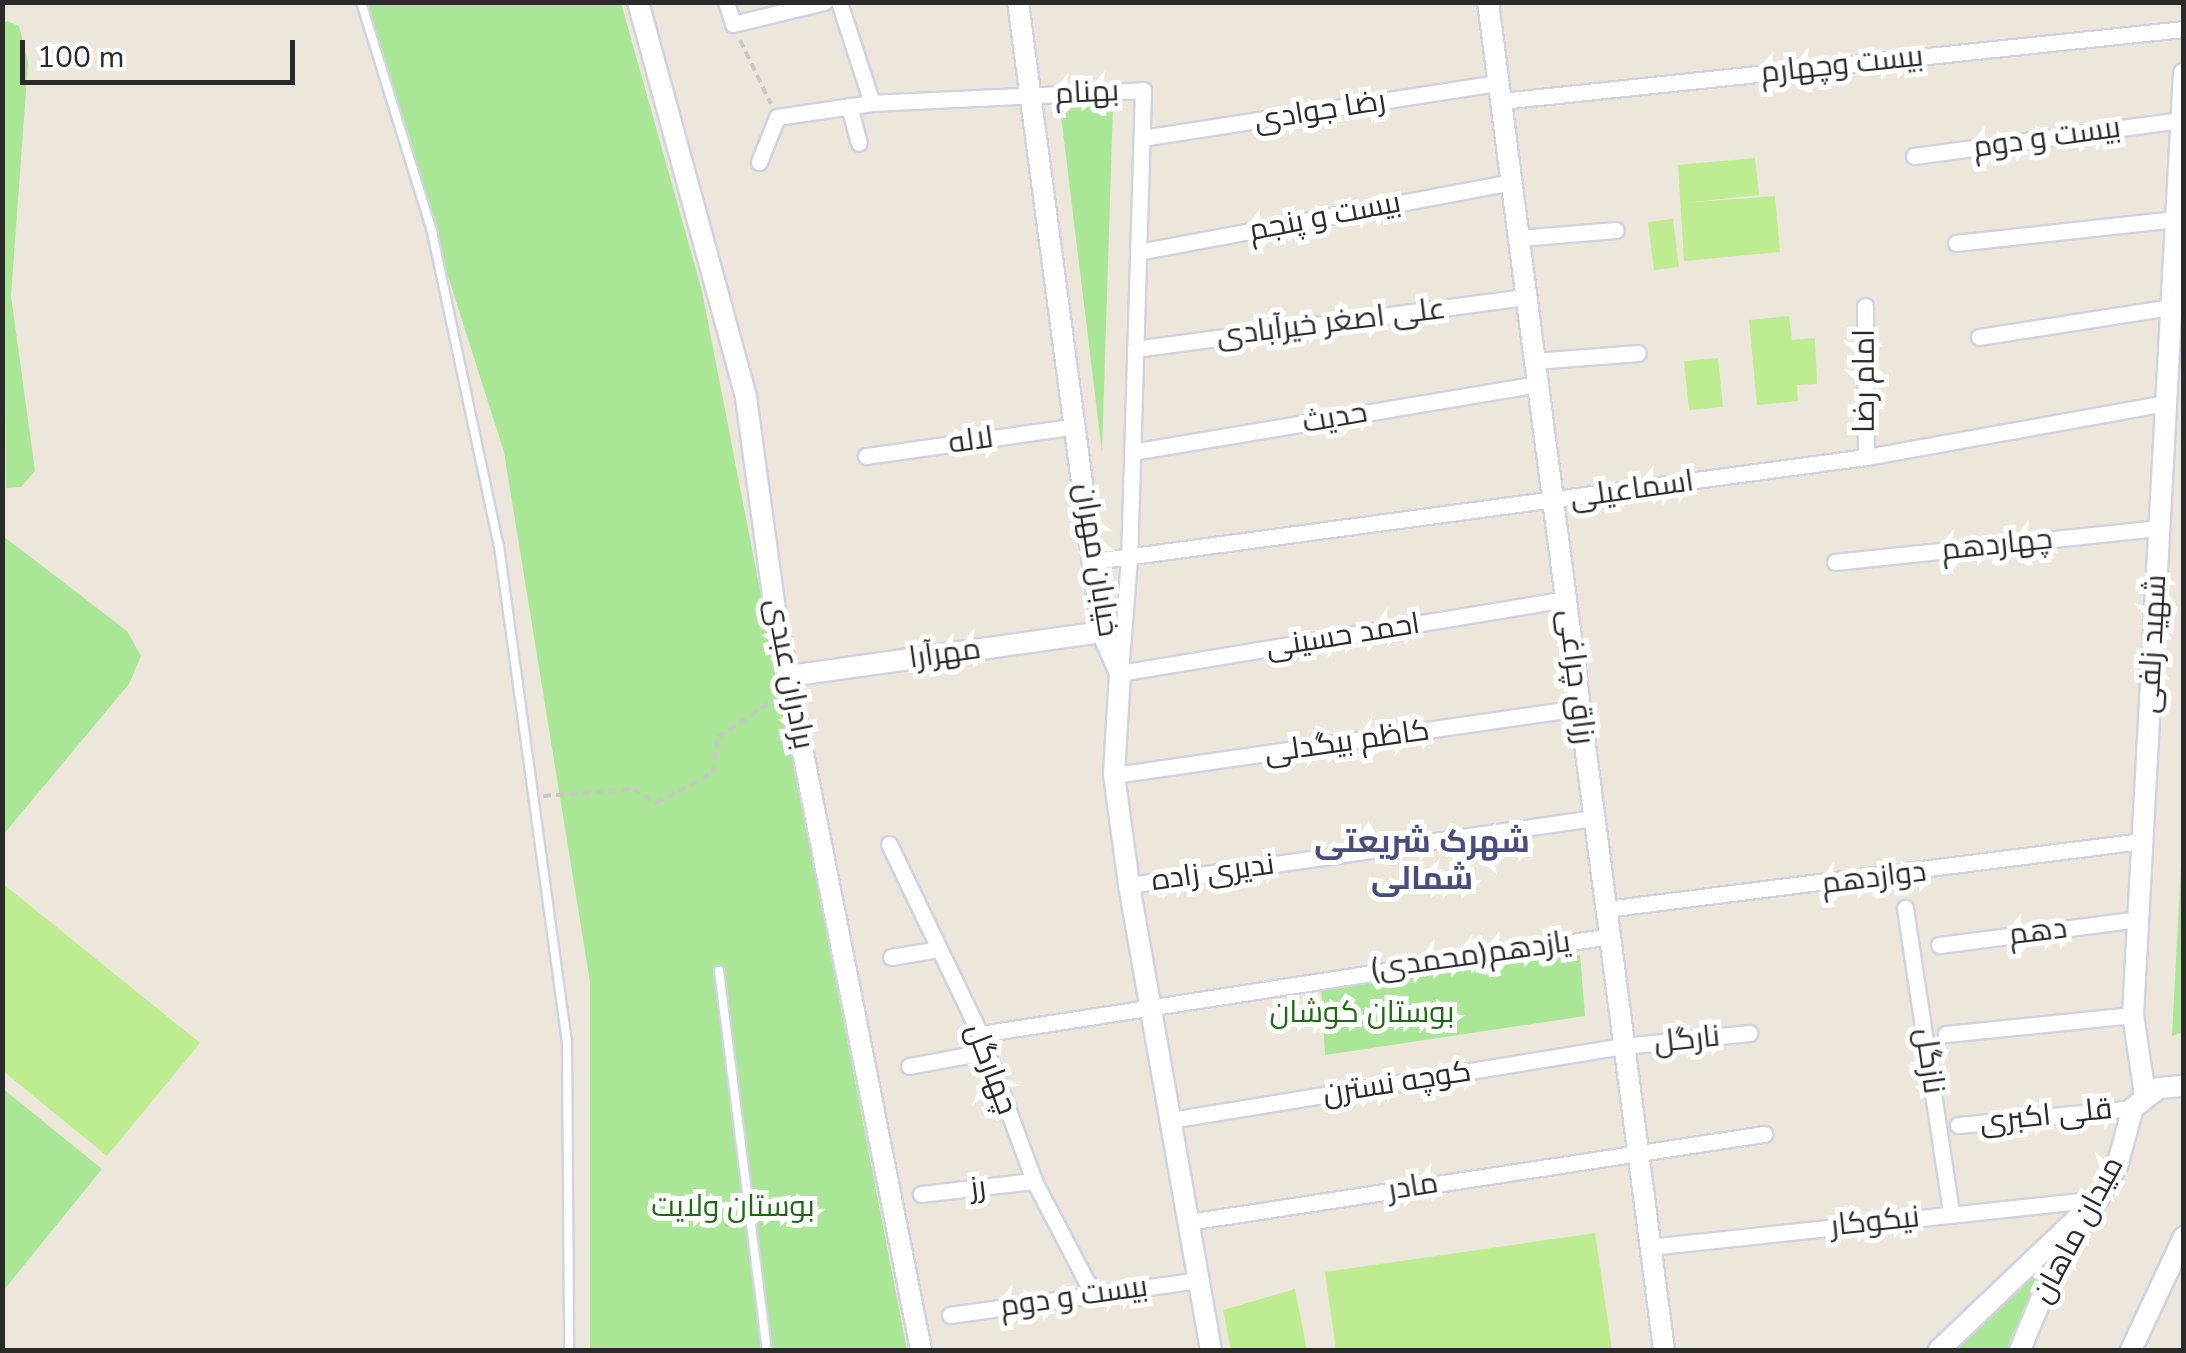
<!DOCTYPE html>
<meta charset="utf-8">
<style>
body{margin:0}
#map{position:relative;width:2186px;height:1353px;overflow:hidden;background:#ede6db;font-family:"Nunito Sans",Cairo,sans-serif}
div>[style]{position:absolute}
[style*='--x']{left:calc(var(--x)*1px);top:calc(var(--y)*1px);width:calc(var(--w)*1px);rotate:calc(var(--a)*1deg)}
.green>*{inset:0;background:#a9e695}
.pitch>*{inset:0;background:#bded90}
.path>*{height:4px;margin-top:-2px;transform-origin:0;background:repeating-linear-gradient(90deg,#c8c8c8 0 8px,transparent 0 13px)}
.roads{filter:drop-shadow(2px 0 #d0d2e3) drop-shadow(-2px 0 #d0d2e3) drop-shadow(0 2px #d0d2e3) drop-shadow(0 -2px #d0d2e3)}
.lane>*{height:8px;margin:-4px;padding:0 4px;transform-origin:4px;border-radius:4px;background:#fff}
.street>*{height:15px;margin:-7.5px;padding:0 7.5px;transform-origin:7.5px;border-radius:7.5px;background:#fff}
.secondary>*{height:20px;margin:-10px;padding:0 10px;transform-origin:10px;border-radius:10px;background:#fff}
span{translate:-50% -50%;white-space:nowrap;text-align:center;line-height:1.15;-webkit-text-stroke:10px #fff;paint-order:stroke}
.street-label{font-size:30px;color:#2a2a2a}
.park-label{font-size:30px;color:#206a17}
.neighbourhood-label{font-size:32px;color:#484d7c;font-weight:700}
.frame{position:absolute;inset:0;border:5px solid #2a2a2a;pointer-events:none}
.scale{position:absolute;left:20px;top:40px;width:275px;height:45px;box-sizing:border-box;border:5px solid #2a2a2a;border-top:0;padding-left:12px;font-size:30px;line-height:35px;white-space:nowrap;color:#2a2a2a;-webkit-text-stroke:8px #fff;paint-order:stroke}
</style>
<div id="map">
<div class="green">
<i style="clip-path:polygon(361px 3px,621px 3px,702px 291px,907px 1350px,590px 1350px,590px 982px,504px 452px)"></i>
<i style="clip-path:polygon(7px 21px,19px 26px,28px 63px,11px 296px,35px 471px,21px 487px,6px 488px,2px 25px)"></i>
<i style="clip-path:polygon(1113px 104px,1102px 452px,1060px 107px)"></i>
<i style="clip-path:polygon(3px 536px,127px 631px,141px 656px,129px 684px,3px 835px)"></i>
<i style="clip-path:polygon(2183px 830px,2183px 1032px,2172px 1036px)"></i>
<i style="clip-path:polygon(1580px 955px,1585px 1016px,1325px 1055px,1321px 983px)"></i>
<i style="clip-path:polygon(2px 1088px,102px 1169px,3px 1291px,2px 1290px)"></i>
<i style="clip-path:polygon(2061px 1247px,2012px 1335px,2007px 1350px,1957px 1350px)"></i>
</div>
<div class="pitch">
<i style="clip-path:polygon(1755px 158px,1759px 195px,1684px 203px,1775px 196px,1780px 252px,1684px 261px,1678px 165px)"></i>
<i style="clip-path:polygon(1673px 219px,1679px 267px,1654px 270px,1648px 222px)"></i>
<i style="clip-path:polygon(1789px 316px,1792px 340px,1815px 338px,1817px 384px,1797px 385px,1798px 401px,1757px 405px,1749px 320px)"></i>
<i style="clip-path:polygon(1718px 358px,1723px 407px,1689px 410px,1684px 361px)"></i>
<i style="clip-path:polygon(2px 883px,200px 1043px,107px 1156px,3px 1071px)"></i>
<i style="clip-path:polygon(1595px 1233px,1612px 1350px,1336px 1350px,1325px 1272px)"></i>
<i style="clip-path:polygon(1295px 1289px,1307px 1350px,1231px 1350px,1223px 1310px)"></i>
</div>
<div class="path">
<i style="--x:740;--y:40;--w:71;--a:64.2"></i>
<i style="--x:543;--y:796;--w:90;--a:-4.4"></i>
<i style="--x:633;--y:789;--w:27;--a:31"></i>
<i style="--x:656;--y:803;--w:64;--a:-27.8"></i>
<i style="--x:713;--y:773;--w:36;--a:-82"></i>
<i style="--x:718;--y:737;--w:67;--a:-33.5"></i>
</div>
<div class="roads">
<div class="lane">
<i style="--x:361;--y:2;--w:241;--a:72.8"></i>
<i style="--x:432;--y:232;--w:321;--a:78"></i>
<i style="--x:499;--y:546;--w:499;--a:82.2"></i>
<i style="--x:567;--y:1040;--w:310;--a:89.6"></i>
<i style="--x:719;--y:971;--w:382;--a:82.8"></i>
</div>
<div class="street">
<i style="--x:726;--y:2;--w:23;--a:72"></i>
<i style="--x:733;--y:24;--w:94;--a:-13.6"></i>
<i style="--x:839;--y:2;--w:106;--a:71.9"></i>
<i style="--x:1501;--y:101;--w:687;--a:-6.02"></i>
<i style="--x:849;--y:106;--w:38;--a:75"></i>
<i style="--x:1142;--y:138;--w:361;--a:-8.8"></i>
<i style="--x:1914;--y:156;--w:269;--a:-7.7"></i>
<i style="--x:759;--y:162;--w:48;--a:-68.2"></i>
<i style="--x:777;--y:117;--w:96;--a:-8.4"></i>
<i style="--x:872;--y:103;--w:271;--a:-2.7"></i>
<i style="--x:1143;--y:90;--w:469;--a:91.7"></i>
<i style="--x:1129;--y:559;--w:114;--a:94.5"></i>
<i style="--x:1120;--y:673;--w:452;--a:-9.4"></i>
<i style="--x:1519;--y:238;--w:97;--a:-4.7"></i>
<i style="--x:1956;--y:243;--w:221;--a:-6.2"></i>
<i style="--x:1138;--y:252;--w:380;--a:-10.6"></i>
<i style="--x:1865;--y:306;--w:151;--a:89.6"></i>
<i style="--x:1979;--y:337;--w:194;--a:-8.9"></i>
<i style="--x:1135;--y:349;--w:395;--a:-7.6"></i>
<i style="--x:1535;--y:361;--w:103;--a:-4.4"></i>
<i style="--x:1132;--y:452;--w:412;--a:-9.5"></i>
<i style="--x:866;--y:456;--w:212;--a:-8.1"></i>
<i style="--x:1095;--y:561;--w:778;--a:-7.68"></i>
<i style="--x:1866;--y:457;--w:305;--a:-10.2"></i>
<i style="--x:1835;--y:562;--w:326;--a:-6"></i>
<i style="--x:1114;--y:775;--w:471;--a:-8.2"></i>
<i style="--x:889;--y:844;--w:211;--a:64.4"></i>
<i style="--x:980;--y:1034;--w:157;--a:69.8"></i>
<i style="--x:1034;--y:1181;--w:127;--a:62.4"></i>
<i style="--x:1129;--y:885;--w:470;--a:-8.2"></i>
<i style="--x:1905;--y:908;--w:308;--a:81.4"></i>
<i style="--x:1606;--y:909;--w:540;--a:-7.23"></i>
<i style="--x:1939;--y:945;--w:201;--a:-7.4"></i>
<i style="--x:891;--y:957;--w:49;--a:-9.5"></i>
<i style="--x:980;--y:1034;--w:638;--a:-8.84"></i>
<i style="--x:1946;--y:1034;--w:188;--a:-5.8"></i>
<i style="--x:909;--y:1066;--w:76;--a:-10.6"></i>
<i style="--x:1171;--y:1120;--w:459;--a:-9.3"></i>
<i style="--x:1624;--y:1046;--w:126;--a:-5.9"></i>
<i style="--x:1958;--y:1125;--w:176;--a:-5.5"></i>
<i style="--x:921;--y:1194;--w:114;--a:-6.6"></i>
<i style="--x:1188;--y:1222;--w:583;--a:-8.69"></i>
<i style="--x:1650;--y:1247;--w:453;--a:-6.1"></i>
<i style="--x:950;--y:1315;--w:250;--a:-8"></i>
</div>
<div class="secondary">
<i style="--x:638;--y:2;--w:410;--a:74.7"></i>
<i style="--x:746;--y:398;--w:215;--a:82.2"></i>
<i style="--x:775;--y:611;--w:753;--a:78.82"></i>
<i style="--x:1018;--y:2;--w:636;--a:82.41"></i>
<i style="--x:1102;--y:632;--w:45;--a:66.3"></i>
<i style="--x:1120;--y:673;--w:102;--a:93.4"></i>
<i style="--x:1114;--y:775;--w:111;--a:82.2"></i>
<i style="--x:1129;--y:885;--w:472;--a:80"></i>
<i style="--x:1488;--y:2;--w:1359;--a:82.56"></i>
<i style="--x:789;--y:676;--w:316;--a:-8"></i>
<i style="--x:2145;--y:1095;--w:81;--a:-98.5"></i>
<i style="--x:2133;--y:1015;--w:943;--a:-86.9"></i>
<i style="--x:1939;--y:1350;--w:199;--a:-43.6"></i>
<i style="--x:2020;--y:1350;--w:81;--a:-67.5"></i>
<i style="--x:2051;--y:1275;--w:127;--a:-58.8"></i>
<i style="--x:2117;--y:1166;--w:60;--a:-74.6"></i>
<i style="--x:2133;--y:1108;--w:33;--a:-38"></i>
<i style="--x:2159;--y:1088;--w:25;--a:-5"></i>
<i style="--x:2131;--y:1350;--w:125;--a:-64.9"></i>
</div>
</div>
<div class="street-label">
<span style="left:1842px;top:65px;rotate:-6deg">بیست وچهارم</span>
<span style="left:1087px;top:93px;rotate:-3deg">بهنام</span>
<span style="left:1320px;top:111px;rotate:-9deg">رضا جوادی</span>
<span style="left:2047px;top:138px;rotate:-8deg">بیست و دوم</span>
<span style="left:1325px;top:217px;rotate:-11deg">بیست و پنجم</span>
<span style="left:1331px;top:323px;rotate:-7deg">علی اصغر خیرآبادی</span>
<span style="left:1865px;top:381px;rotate:-90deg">امام رضا</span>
<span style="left:1335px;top:418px;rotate:-10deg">حدیث</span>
<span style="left:971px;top:441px;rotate:-8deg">لاله</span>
<span style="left:1632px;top:490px;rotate:-8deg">اسماعیلی</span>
<span style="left:1997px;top:545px;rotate:-6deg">چهاردهم</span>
<span style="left:1096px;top:560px;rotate:81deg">خیابان مهران</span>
<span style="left:1343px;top:636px;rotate:-9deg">احمد حسینی</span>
<span style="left:2153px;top:644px;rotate:-87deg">شهید زلفی</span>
<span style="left:945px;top:654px;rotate:-8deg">مهرآرا</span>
<span style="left:789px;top:674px;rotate:79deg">برادران عبدی</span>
<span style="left:1576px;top:677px;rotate:83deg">رزاق چراغی</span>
<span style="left:1347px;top:742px;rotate:-8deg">کاظم بیگدلی</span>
<span style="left:1213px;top:873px;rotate:-8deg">ندیری زاده</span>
<span style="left:1874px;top:878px;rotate:-7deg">دوازدهم</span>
<span style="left:2038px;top:932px;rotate:-7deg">دهم</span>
<span style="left:1470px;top:956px;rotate:-8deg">یازدهم(محمدی)</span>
<span style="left:1687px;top:1040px;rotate:-6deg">نارگل</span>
<span style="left:1929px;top:1061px;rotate:82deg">نازگل</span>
<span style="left:991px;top:1069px;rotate:69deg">چهارگل</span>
<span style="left:1397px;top:1083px;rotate:-9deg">کوچه نسترن</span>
<span style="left:2046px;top:1116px;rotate:-6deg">قلی اکبری</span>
<span style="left:1413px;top:1187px;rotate:-9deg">مادر</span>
<span style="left:978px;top:1188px;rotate:-7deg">رز</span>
<span style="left:1875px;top:1222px;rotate:-6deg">نیکوکار</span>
<span style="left:2078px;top:1230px;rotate:-62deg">میدان ماهان</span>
<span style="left:1074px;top:1297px;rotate:-8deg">بیست و دوم</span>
</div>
<div class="park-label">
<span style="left:1362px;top:1013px">بوستان کوشان</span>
<span style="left:733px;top:1207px">بوستان ولایت</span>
</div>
<div class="neighbourhood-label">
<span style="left:1422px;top:861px">شهرک شریعتی<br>شمالی</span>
</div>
<div class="frame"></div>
<div class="scale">100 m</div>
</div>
